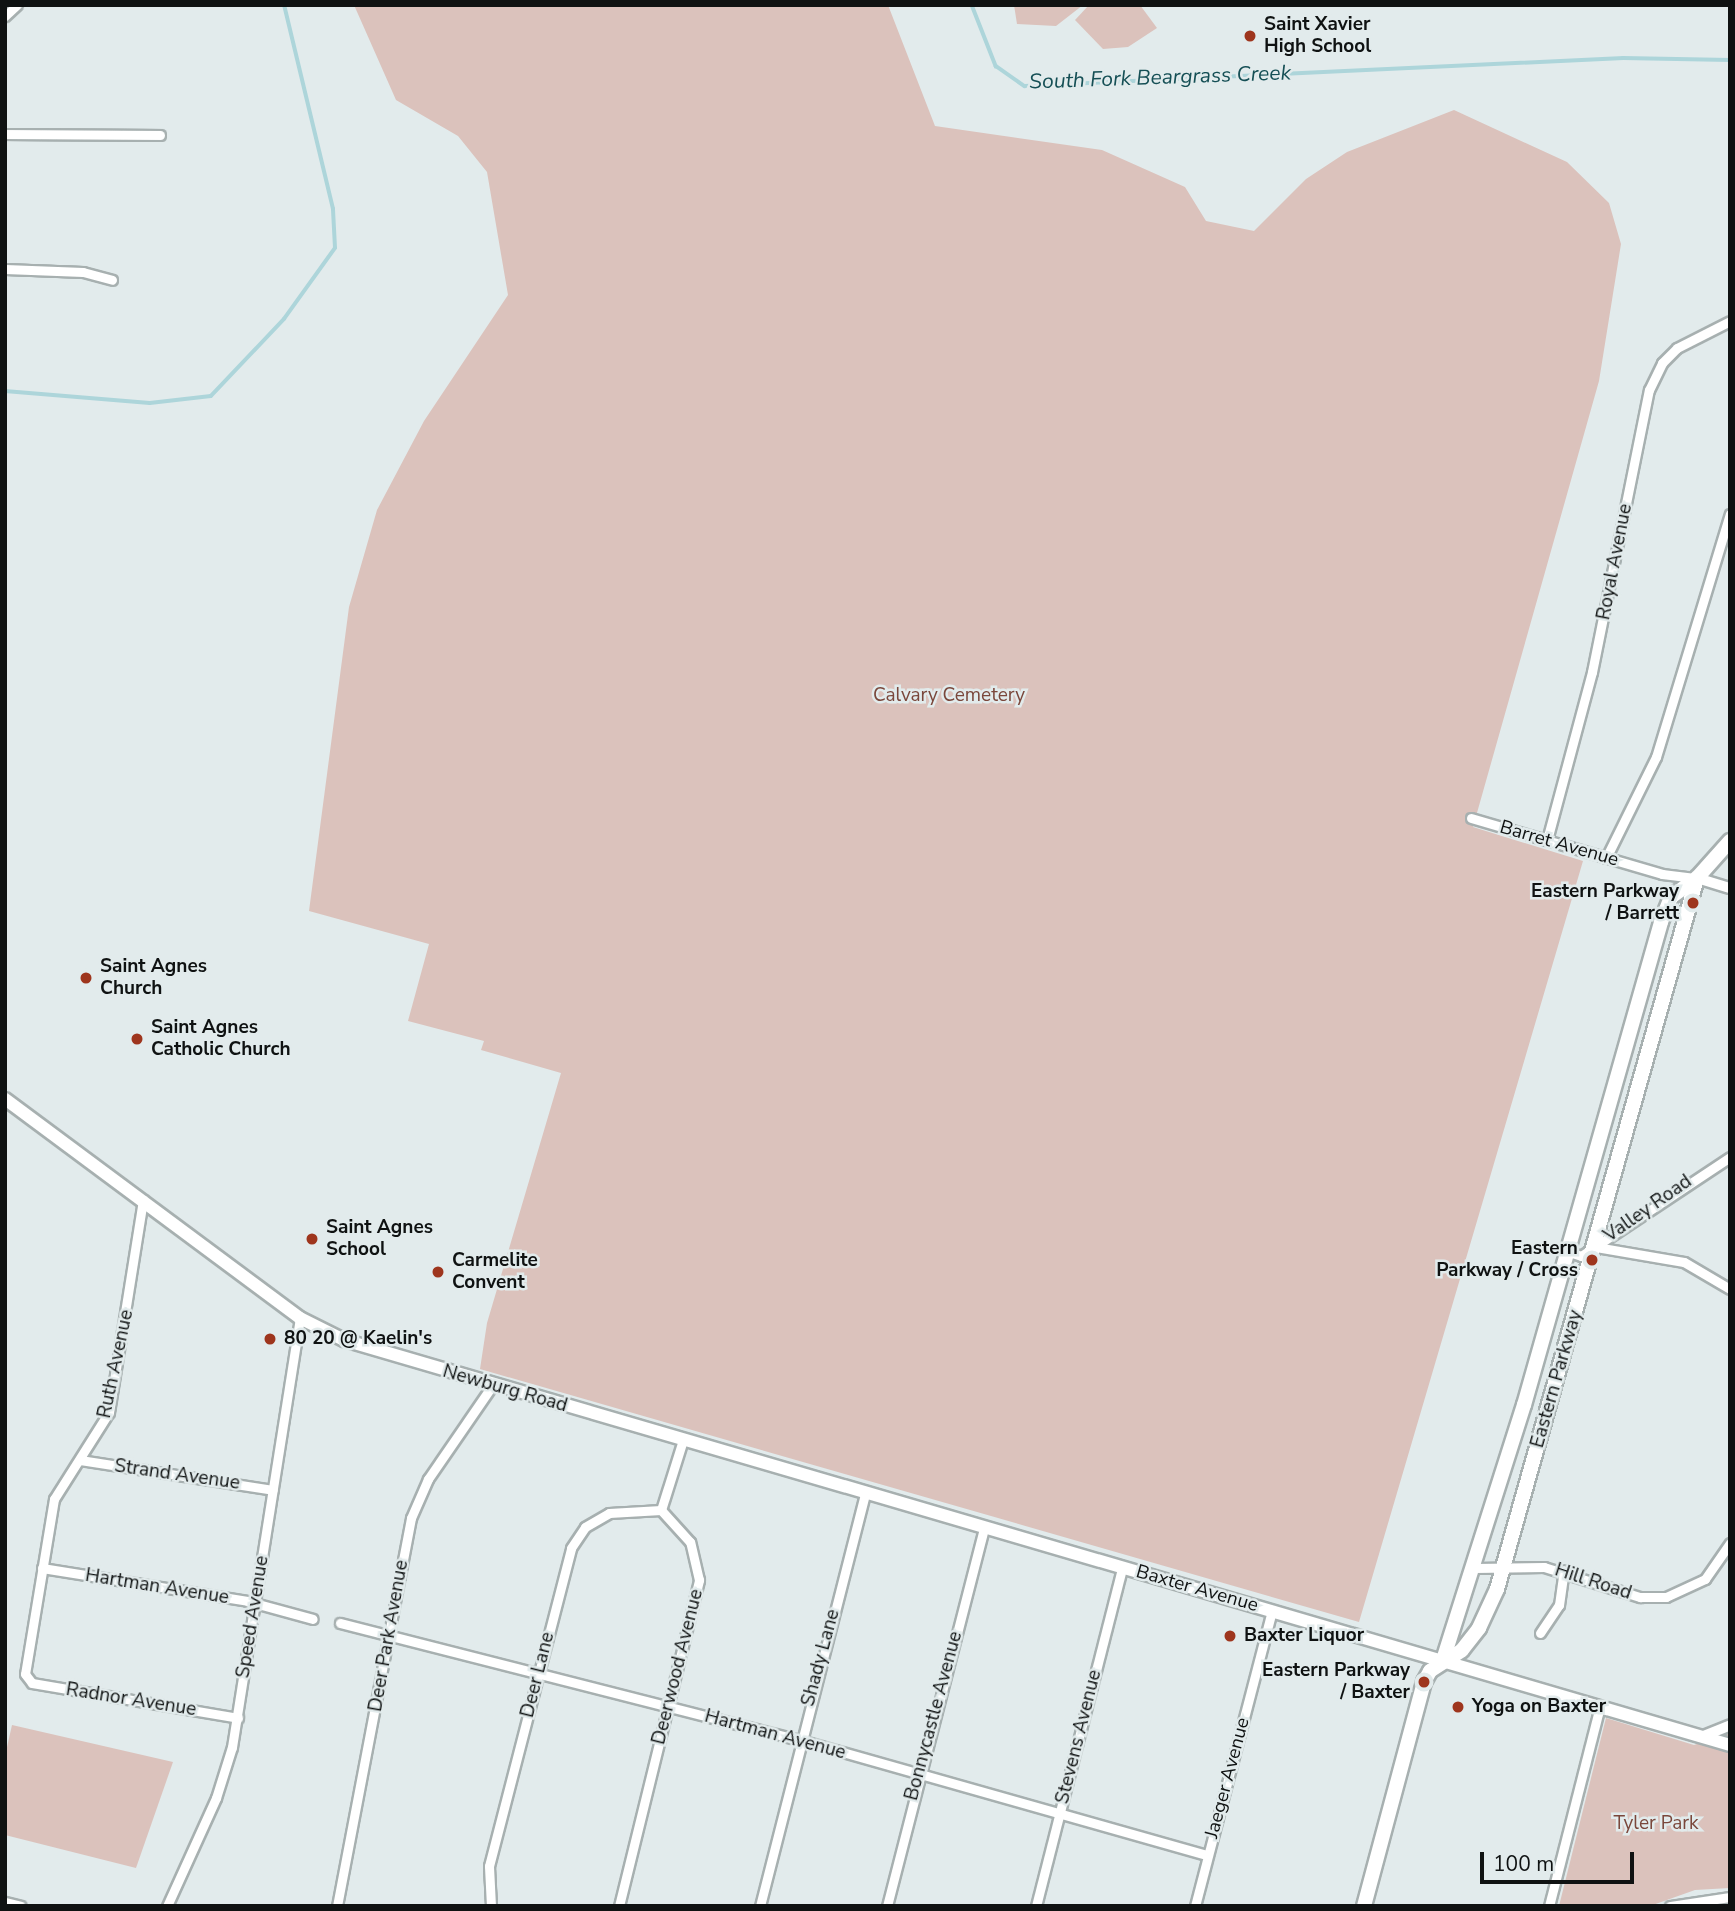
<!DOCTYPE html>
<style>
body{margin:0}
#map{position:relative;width:1735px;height:1911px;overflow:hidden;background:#e2ebec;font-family:"Nunito Sans",sans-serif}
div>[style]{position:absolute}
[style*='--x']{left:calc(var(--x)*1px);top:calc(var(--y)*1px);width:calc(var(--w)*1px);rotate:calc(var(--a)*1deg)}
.green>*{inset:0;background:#dbc2bc}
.stream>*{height:3.5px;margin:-1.75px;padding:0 1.75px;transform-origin:1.75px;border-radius:1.75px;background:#add5da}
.roads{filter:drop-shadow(2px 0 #a7b0b0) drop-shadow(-2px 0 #a7b0b0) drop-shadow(0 2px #a7b0b0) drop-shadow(0 -2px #a7b0b0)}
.minor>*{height:9px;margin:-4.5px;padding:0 4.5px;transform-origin:4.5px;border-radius:4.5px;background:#fff}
.tertiary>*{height:10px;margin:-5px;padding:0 5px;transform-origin:5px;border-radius:5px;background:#fff}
.secondary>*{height:12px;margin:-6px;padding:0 6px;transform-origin:6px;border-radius:6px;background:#fff}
.primary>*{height:14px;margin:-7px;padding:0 7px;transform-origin:7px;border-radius:7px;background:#fff}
.dots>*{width:19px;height:19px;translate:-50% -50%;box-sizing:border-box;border:4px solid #e2ebec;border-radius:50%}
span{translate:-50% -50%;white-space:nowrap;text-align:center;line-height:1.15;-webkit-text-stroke:5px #e2ebec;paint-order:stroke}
.poi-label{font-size:19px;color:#0f1212;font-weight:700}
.left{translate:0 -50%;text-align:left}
.right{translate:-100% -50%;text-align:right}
.street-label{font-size:19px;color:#0f1212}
.park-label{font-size:19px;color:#7a473b}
.water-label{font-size:21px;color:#154f55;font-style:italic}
.frame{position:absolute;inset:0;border:7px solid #0f1212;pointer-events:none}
.scale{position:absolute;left:1480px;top:1852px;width:154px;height:32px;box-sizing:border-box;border:4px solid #0f1212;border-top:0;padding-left:9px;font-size:21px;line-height:24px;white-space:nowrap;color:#0f1212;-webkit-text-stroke:5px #e2ebec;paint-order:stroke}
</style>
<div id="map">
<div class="green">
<i style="clip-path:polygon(354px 5px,888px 5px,935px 126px,1102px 150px,1185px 187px,1206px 221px,1254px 231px,1306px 179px,1347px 152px,1454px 110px,1567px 162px,1609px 203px,1621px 244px,1599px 381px,1473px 827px,1583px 861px,1359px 1622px,480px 1369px,487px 1323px,561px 1073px,481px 1050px,484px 1041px,408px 1021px,429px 944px,309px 911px,349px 607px,377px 510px,424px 421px,508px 295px,487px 172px,458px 136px,396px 100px)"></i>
<i style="clip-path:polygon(1014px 5px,1083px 5px,1056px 26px,1017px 24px)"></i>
<i style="clip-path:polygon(1089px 5px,1140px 5px,1157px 28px,1128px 47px,1103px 49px,1075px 20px)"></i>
<i style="clip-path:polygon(1606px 1718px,1694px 1745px,1730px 1733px,1730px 1888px,1695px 1890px,1650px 1906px,1559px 1906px)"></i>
<i style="clip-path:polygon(12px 1725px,173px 1762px,136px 1868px,5px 1835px,5px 1756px)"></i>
</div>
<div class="stream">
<i style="--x:972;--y:5;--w:66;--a:68.5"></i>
<i style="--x:996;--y:66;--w:35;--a:35"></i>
<i style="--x:1025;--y:86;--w:599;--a:-2.68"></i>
<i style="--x:1623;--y:58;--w:107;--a:1.1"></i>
<i style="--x:5;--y:391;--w:145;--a:4.7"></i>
<i style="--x:150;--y:403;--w:61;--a:-6.5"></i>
<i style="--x:211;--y:396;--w:106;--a:-46.5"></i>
<i style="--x:284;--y:319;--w:87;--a:-54.3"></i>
<i style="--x:335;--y:248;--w:39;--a:-93"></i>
<i style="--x:333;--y:209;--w:210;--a:-103.5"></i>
</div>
<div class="roads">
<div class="minor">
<i style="--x:5;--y:16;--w:16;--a:-43"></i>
<i style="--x:5;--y:134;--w:155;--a:0.4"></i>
<i style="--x:5;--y:269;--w:78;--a:2.2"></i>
<i style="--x:83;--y:272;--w:30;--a:15"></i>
<i style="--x:1471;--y:818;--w:199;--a:16.3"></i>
<i style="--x:1662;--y:874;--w:35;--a:7"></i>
<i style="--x:1547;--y:840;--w:174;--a:-75"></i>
<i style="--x:1592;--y:672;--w:288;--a:-78.6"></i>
<i style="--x:1649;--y:390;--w:30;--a:-64"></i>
<i style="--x:1662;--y:363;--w:21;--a:-45"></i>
<i style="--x:1677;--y:348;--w:59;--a:-27"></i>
<i style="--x:1606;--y:858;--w:113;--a:-63.7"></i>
<i style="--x:1656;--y:757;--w:254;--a:-73.1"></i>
<i style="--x:143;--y:1200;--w:215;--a:99.1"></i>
<i style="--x:109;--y:1412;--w:103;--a:122.3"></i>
<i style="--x:54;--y:1499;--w:177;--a:99.4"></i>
<i style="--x:25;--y:1674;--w:11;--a:52"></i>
<i style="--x:32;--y:1683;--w:209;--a:9.6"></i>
<i style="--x:1596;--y:1247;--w:89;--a:9.7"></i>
<i style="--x:1684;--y:1262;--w:53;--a:30.4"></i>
<i style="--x:1566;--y:1251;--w:16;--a:18"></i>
<i style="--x:1581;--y:1256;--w:179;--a:-33.6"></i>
<i style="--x:80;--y:1460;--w:195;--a:8.8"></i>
<i style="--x:661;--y:1510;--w:73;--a:-72.6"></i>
<i style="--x:42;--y:1568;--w:208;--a:9.1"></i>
<i style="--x:247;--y:1601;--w:68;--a:15.3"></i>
<i style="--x:1475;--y:1568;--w:69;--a:-0.8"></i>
<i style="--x:1544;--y:1567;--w:101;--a:17.4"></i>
<i style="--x:1640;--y:1597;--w:26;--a:0"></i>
<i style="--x:1666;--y:1597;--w:43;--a:-24.8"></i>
<i style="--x:1705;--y:1579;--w:44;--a:-55.2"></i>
<i style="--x:340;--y:1623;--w:475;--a:14.3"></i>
<i style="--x:800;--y:1740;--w:423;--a:15.8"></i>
<i style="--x:1540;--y:1633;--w:34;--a:-56"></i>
<i style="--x:1559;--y:1605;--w:35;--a:-82"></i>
<i style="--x:5;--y:1902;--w:16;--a:14"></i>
<i style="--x:167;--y:1906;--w:119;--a:-65.6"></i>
<i style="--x:216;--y:1798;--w:53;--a:-72.6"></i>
<i style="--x:232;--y:1747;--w:434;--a:-81"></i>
<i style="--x:337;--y:1906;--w:395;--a:-79.2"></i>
<i style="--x:411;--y:1518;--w:43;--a:-66.4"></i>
<i style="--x:428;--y:1479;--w:113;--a:-55.5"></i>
<i style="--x:491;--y:1906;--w:40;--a:-92.9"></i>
<i style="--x:489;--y:1866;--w:328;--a:-75.5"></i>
<i style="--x:571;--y:1548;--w:25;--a:-56"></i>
<i style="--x:585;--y:1527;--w:28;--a:-30"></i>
<i style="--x:609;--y:1513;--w:52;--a:-3.3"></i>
<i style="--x:619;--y:1906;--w:336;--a:-76.2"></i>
<i style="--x:699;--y:1580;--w:39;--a:-103"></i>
<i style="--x:690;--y:1542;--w:43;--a:-132.2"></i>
<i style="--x:760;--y:1906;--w:426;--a:-75.7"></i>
<i style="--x:887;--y:1906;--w:391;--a:-75.6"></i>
<i style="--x:1036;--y:1906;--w:349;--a:-75.7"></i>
<i style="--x:1195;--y:1906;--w:306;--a:-75.4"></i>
<i style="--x:1549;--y:1906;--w:206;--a:-75.7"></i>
<i style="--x:1670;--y:1906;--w:61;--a:-8.5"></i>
</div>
<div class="tertiary">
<i style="--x:1697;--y:878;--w:34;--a:17"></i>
<i style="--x:1701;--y:1737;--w:31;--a:-22"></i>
</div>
<div class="secondary">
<i style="--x:5;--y:1099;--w:367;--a:36.6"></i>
<i style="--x:300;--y:1318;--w:49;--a:26.6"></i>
<i style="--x:344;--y:1340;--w:1444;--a:16.29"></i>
</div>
<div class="primary">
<i style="--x:1443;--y:1660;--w:268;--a:-72.4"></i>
<i style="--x:1524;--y:1405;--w:502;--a:-74.16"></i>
<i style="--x:1661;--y:922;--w:27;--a:-68"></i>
<i style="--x:1671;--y:897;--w:32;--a:-36"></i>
<i style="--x:1697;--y:878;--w:50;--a:-48.3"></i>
<i style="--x:1364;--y:1906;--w:232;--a:-75"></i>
<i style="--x:1424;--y:1682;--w:13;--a:-61"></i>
<i style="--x:1430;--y:1671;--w:38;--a:-33"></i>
<i style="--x:1462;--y:1650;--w:28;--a:-52"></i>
<i style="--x:1479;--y:1628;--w:43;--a:-65.2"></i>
<i style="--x:1497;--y:1589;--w:739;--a:-74.29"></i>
</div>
</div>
<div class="dots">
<i style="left:1250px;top:36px;background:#9e351d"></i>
<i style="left:1693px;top:903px;background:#9e351d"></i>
<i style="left:86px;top:978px;background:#9e351d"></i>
<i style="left:137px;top:1039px;background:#9e351d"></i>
<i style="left:312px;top:1239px;background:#9e351d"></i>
<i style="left:1592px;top:1260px;background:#9e351d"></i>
<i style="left:438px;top:1272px;background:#9e351d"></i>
<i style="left:270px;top:1339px;background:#9e351d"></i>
<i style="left:1230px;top:1636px;background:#9e351d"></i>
<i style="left:1424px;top:1682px;background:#9e351d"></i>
<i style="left:1458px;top:1707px;background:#9e351d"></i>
</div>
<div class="poi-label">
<span class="left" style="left:1264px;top:36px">Saint Xavier<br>High School</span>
<span class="right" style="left:1679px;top:903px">Eastern Parkway<br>/ Barrett</span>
<span class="left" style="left:100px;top:978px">Saint Agnes<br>Church</span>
<span class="left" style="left:151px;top:1039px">Saint Agnes<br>Catholic Church</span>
<span class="left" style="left:326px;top:1239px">Saint Agnes<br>School</span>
<span class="right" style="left:1578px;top:1260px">Eastern<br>Parkway / Cross</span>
<span class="left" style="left:452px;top:1272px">Carmelite<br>Convent</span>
<span class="left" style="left:284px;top:1339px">80 20 @ Kaelin's</span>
<span class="left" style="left:1244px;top:1636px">Baxter Liquor</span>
<span class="right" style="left:1410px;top:1682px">Eastern Parkway<br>/ Baxter</span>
<span class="left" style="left:1472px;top:1707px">Yoga on Baxter</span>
</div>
<div class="street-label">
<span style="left:1615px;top:562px;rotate:-79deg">Royal Avenue</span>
<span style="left:1559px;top:844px;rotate:16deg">Barret Avenue</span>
<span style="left:1648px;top:1209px;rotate:-35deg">Valley Road</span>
<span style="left:116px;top:1364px;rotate:-78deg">Ruth Avenue</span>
<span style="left:1557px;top:1379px;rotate:-74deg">Eastern Parkway</span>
<span style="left:505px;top:1389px;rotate:16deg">Newburg Road</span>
<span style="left:177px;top:1475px;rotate:8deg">Strand Avenue</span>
<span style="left:1593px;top:1582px;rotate:18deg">Hill Road</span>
<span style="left:157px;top:1587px;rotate:9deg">Hartman Avenue</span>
<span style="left:1197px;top:1589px;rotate:16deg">Baxter Avenue</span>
<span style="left:253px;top:1617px;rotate:-81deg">Speed Avenue</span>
<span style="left:389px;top:1636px;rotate:-80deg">Deer Park Avenue</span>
<span style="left:821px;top:1658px;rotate:-75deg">Shady Lane</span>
<span style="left:678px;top:1667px;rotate:-76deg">Deerwood Avenue</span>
<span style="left:538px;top:1675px;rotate:-76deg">Deer Lane</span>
<span style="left:131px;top:1700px;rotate:9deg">Radnor Avenue</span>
<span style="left:934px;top:1716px;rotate:-75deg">Bonnycastle Avenue</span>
<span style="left:775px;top:1735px;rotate:15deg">Hartman Avenue</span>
<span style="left:1079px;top:1737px;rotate:-76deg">Stevens Avenue</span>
<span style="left:1228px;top:1778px;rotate:-75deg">Jaeger Avenue</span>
</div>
<div class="park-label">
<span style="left:949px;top:696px">Calvary Cemetery</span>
<span style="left:1656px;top:1824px">Tyler Park</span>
</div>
<div class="water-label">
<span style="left:1160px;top:77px;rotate:-2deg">South Fork Beargrass Creek</span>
</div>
<div class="frame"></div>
<div class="scale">100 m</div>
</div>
